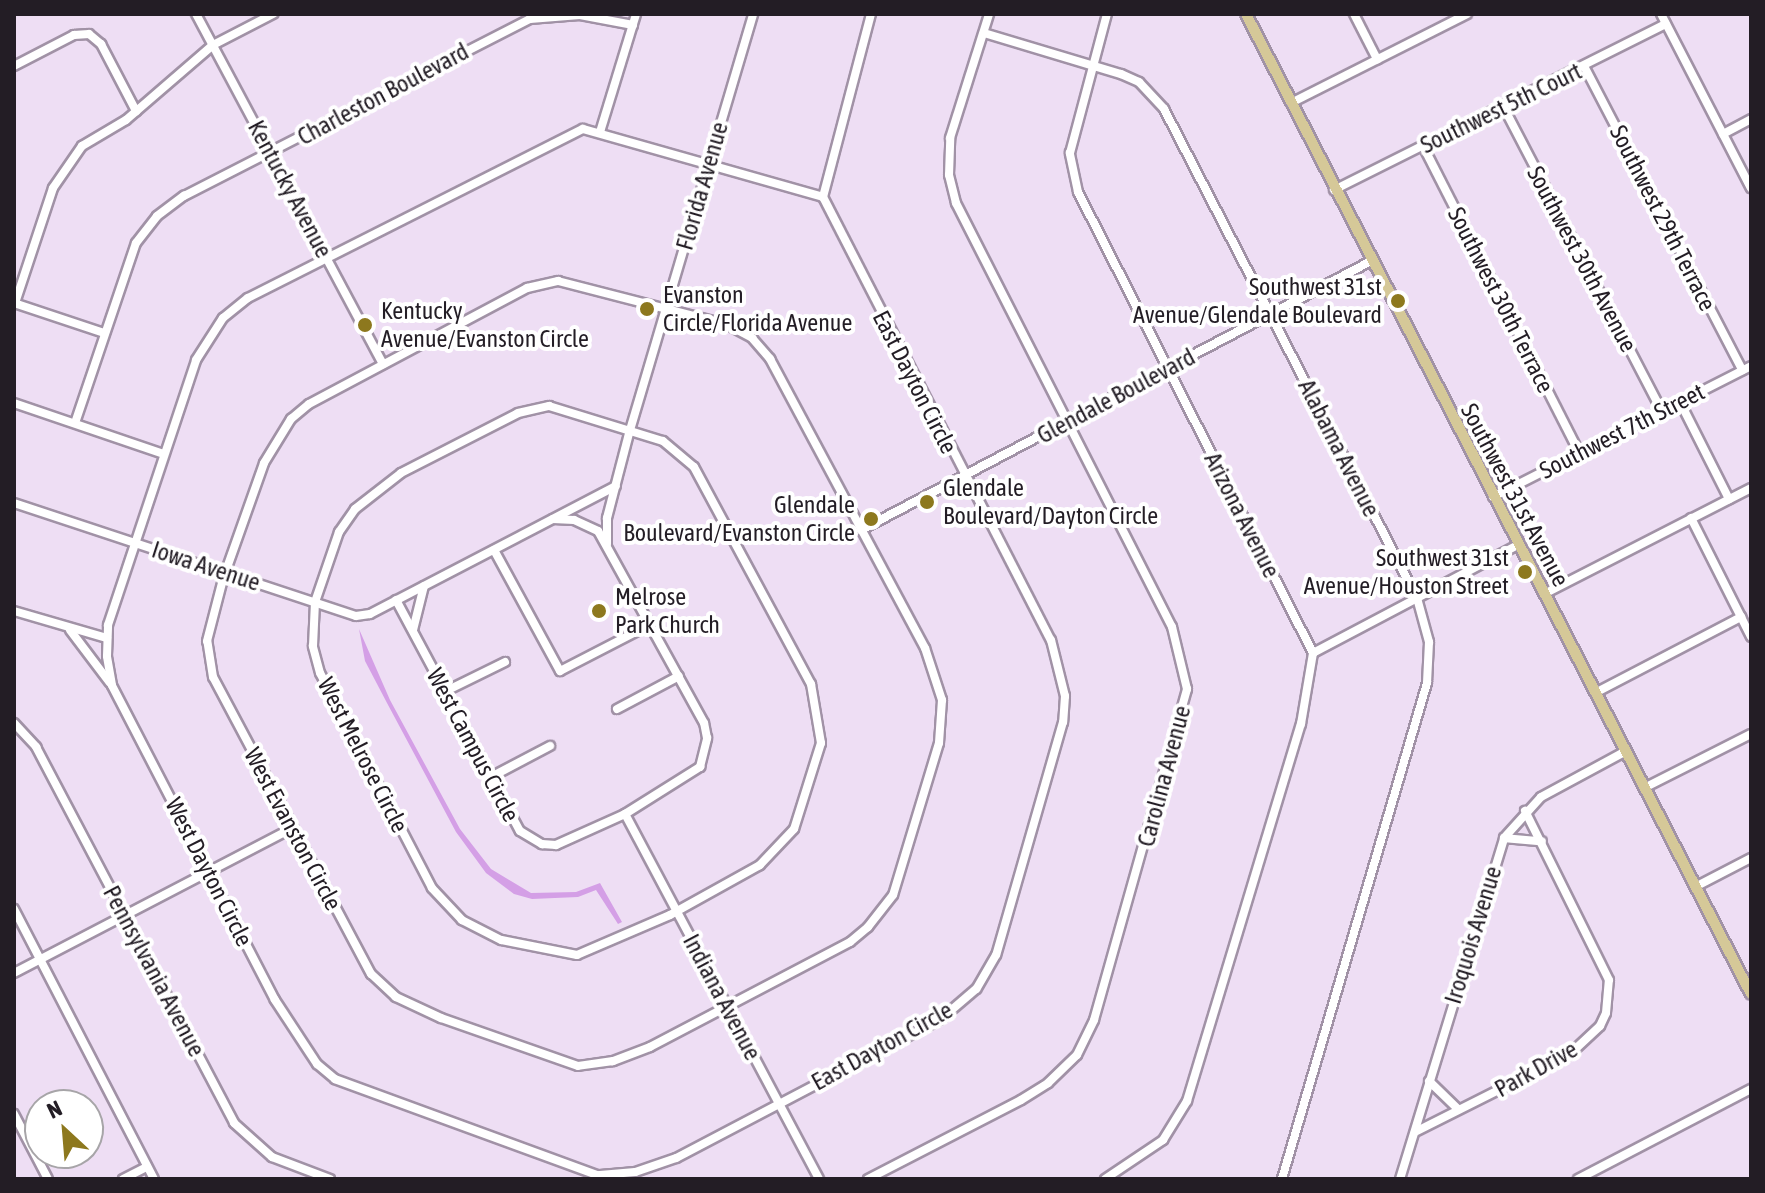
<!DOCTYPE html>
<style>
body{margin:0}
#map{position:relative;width:1765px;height:1193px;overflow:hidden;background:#eedef4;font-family:"Asap Condensed",sans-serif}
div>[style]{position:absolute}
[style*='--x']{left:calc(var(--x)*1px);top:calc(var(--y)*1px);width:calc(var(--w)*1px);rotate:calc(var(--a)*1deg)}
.water>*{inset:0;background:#d49fe6}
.roads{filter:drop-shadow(2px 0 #a192a6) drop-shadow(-2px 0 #a192a6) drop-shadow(0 2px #a192a6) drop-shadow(0 -2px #a192a6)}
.minor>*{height:8px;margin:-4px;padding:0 4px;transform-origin:4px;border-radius:4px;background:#fff}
.major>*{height:10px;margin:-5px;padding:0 5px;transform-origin:5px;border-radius:5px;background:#d5c898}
.dots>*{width:22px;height:22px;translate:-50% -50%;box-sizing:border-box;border:4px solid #fff;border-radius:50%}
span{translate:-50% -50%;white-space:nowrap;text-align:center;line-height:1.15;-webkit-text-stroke:8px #fff;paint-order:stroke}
.street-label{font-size:24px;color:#231d25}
.poi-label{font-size:24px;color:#231d25}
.right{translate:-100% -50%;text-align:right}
.left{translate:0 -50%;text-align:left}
.frame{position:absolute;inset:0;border:16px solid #231d25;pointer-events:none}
.north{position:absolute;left:24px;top:1089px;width:80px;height:80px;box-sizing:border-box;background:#fff;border:2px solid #a7a5a8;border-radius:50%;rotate:334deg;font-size:22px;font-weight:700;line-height:32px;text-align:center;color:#231d25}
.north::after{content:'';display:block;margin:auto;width:28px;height:36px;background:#8d781e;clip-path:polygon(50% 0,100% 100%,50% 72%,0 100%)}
</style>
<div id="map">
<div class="water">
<i style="clip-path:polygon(359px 629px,390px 700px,460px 829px,491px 869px,531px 893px,576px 892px,600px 883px,622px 922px,618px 924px,596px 890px,578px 897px,532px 899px,514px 894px,486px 873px,456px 832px,387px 703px,365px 661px)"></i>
</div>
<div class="roads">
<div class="minor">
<i style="--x:196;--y:14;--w:397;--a:61.9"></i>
<i style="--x:1354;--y:14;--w:51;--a:62.9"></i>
<i style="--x:1661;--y:14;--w:196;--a:62.7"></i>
<i style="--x:984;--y:33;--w:143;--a:16.7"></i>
<i style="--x:1121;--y:74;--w:20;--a:24"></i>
<i style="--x:1139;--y:82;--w:37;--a:47"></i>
<i style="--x:1164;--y:109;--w:551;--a:62.64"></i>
<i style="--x:1417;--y:598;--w:46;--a:74.7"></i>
<i style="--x:1429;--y:642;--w:41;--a:92.8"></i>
<i style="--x:1427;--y:683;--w:517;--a:106.3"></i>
<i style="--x:14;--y:66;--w:68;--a:-27.3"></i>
<i style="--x:74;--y:35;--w:15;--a:-4"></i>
<i style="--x:89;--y:34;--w:16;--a:40"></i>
<i style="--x:101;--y:44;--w:76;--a:62.4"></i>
<i style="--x:1584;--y:66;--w:343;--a:62.5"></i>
<i style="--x:1291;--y:103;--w:197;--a:-26.8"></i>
<i style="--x:1503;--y:106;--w:344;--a:62.5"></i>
<i style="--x:583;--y:129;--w:249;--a:15.8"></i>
<i style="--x:823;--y:197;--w:498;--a:62.8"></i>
<i style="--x:1051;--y:640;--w:58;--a:76"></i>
<i style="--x:1065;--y:696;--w:26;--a:94"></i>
<i style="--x:1063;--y:722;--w:242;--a:106"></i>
<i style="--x:996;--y:955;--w:39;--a:120"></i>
<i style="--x:976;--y:989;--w:46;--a:139.4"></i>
<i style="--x:941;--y:1019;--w:299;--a:152.3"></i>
<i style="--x:676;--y:1158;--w:43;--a:161.1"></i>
<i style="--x:635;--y:1172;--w:38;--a:175"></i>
<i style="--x:597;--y:1175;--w:279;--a:-159.9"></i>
<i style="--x:335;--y:1079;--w:23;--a:-140"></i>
<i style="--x:317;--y:1064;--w:77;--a:-123.3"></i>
<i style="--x:275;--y:1000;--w:355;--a:-117.4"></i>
<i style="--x:112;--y:685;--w:29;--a:-100"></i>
<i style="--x:107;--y:656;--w:31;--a:-88"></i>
<i style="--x:108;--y:625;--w:279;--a:-71.6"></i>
<i style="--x:196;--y:360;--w:50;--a:-57.3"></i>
<i style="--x:223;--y:318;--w:32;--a:-39"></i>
<i style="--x:248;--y:298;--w:375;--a:-26.8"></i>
<i style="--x:600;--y:132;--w:123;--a:-73"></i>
<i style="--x:1723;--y:134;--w:32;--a:-28"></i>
<i style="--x:1423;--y:146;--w:346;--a:63"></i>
<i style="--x:1334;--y:190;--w:371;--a:-26.6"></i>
<i style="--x:823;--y:197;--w:189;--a:-75.3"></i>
<i style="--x:558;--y:281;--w:173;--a:14.4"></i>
<i style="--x:726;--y:324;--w:30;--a:28"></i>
<i style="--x:752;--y:338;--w:28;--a:49"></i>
<i style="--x:770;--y:359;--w:328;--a:61.8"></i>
<i style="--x:925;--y:648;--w:55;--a:71.9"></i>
<i style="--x:942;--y:700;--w:43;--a:94"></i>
<i style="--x:939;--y:743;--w:159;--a:106.8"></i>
<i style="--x:893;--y:895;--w:41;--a:128"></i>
<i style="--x:868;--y:927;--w:23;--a:140"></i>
<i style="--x:850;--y:942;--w:226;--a:152.3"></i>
<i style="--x:650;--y:1047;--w:40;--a:159"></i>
<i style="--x:613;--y:1061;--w:35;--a:172"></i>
<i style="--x:578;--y:1066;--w:145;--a:-160.7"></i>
<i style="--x:441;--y:1018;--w:50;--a:-155"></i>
<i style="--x:396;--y:997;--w:34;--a:-137"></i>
<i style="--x:371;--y:974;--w:336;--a:-118"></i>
<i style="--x:213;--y:677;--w:36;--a:-99"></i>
<i style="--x:207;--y:641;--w:64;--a:-75.5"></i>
<i style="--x:223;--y:579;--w:123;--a:-70.5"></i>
<i style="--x:264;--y:463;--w:52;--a:-58.5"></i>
<i style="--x:291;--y:419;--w:23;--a:-40"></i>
<i style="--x:309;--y:404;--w:247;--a:-28"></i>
<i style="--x:527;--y:288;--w:32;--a:-13"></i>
<i style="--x:14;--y:303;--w:95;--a:18.4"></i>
<i style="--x:15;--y:303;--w:121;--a:-71.7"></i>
<i style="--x:53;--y:188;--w:51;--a:-55.4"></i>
<i style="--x:82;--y:146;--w:51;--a:-30.6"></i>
<i style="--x:126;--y:120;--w:115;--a:-40.8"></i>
<i style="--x:213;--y:45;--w:68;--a:-27.3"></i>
<i style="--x:1680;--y:402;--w:109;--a:63.2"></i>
<i style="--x:14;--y:403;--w:158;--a:18.8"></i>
<i style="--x:549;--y:406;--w:119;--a:17.1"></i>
<i style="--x:663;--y:441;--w:40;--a:40"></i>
<i style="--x:694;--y:467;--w:247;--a:61.7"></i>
<i style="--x:811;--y:684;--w:60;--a:80.4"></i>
<i style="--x:821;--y:743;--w:90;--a:107.4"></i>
<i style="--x:794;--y:829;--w:50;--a:133.4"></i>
<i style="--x:760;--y:865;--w:103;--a:150.9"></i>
<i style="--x:670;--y:915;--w:101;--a:156.7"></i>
<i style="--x:577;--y:955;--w:77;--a:-168.8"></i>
<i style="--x:501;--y:940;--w:44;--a:-152.9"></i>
<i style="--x:462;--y:920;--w:44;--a:-133.2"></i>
<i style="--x:432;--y:888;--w:242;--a:-117.5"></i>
<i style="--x:320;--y:673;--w:28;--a:-105"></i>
<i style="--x:313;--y:646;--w:44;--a:-87.4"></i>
<i style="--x:315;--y:602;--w:74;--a:-71.1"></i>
<i style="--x:339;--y:532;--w:28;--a:-55"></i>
<i style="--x:355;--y:509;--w:58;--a:-38"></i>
<i style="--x:401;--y:473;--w:131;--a:-27.1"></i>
<i style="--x:518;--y:413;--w:32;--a:-13"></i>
<i style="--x:75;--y:423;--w:190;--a:-71.3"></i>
<i style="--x:136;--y:243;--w:34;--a:-52"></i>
<i style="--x:157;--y:216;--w:34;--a:-37"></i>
<i style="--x:184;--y:196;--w:389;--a:-27.1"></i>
<i style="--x:530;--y:19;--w:50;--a:-4.6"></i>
<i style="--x:580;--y:15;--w:54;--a:10.7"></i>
<i style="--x:1493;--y:497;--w:289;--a:-26.9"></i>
<i style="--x:14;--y:503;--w:360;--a:18.3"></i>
<i style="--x:356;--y:616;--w:14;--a:-8"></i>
<i style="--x:370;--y:614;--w:277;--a:-27.5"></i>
<i style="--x:1691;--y:518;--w:133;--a:63.2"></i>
<i style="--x:861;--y:530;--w:577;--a:-27.81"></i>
<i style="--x:607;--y:544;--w:26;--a:-90"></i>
<i style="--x:607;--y:518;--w:91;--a:-75.4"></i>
<i style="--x:630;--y:430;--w:434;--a:-73.5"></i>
<i style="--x:494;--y:550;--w:138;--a:61.4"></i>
<i style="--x:560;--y:671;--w:102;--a:-27.3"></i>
<i style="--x:1544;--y:594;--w:233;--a:-27.1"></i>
<i style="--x:396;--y:600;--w:262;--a:61.8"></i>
<i style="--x:520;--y:831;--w:26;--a:31"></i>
<i style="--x:542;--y:844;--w:14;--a:4"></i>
<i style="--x:556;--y:845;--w:76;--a:-24.2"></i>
<i style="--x:625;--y:814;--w:89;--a:-32.1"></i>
<i style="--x:700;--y:767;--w:30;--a:-76"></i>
<i style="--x:707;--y:738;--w:15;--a:-101"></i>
<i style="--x:704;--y:723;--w:219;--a:-118.9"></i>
<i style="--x:598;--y:531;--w:26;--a:-155"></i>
<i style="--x:574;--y:520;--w:21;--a:-177"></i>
<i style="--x:14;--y:611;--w:97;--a:16.2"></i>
<i style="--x:70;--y:630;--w:66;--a:53"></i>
<i style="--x:413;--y:630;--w:45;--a:-76"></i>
<i style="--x:1313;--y:653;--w:232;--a:-27.8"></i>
<i style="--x:444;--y:692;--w:68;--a:-26.2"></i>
<i style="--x:1595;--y:693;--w:165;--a:-27.5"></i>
<i style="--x:617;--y:709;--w:70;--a:-28"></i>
<i style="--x:14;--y:723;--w:33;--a:47"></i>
<i style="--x:36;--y:747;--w:425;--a:62.2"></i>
<i style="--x:234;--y:1123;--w:51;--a:41.8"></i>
<i style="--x:272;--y:1157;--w:62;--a:20.8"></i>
<i style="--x:489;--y:778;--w:69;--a:-27.7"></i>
<i style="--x:1644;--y:788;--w:120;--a:-26.8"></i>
<i style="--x:625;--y:814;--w:413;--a:62"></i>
<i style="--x:1504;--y:838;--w:38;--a:5"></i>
<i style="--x:1695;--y:887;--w:63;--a:-27.4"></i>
<i style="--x:14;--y:909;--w:304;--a:62.6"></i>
<i style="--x:14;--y:973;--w:314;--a:-27.5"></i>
<i style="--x:1429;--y:1081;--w:40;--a:44"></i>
<i style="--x:14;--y:1114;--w:73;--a:62.4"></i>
<i style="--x:1415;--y:1132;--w:174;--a:-26.7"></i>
<i style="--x:1570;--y:1054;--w:41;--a:-43"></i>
<i style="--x:1600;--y:1026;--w:14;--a:-65"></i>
<i style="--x:1606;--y:1013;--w:33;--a:-85"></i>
<i style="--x:1609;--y:980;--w:189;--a:-116.4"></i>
<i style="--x:123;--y:1179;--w:27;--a:-27"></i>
<i style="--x:868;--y:1179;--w:172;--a:-27.3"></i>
<i style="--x:1021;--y:1100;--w:32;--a:-32"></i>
<i style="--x:1048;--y:1083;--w:40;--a:-44"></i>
<i style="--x:1077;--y:1055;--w:39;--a:-64"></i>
<i style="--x:1094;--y:1020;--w:344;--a:-74.3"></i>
<i style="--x:1187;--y:689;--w:64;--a:-103.6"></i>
<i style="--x:1172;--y:627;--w:476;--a:-117"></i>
<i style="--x:956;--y:203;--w:29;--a:-104"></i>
<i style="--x:949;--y:175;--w:37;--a:-88"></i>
<i style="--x:950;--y:138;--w:130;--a:-72.5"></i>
<i style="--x:1105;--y:1179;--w:70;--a:-33.9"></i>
<i style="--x:1163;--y:1140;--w:46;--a:-58.4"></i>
<i style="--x:1187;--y:1101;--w:394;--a:-73.2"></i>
<i style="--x:1301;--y:724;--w:72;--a:-80.4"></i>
<i style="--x:1313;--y:653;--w:517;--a:-117.01"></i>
<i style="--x:1078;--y:192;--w:40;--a:-102"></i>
<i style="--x:1070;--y:153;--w:144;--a:-75.1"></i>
<i style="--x:1400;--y:1179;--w:357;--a:-73"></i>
<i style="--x:1504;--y:838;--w:55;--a:-47.9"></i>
<i style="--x:1541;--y:797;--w:97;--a:-28.4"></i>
<i style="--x:1578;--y:1179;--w:195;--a:-27.5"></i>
</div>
<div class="major">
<i style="--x:1246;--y:14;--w:1102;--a:62.74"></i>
</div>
</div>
<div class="dots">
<i style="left:1398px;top:301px;background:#8d781e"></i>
<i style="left:647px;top:309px;background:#8d781e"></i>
<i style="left:365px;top:325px;background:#8d781e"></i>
<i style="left:927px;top:502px;background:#8d781e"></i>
<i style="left:871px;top:519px;background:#8d781e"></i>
<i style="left:1525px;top:572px;background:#8d781e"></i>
<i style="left:599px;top:611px;background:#8d781e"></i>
</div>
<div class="street-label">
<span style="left:383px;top:94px;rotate:-28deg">Charleston Boulevard</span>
<span style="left:1501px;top:108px;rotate:-26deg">Southwest 5th Court</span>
<span style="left:702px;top:186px;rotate:-74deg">Florida Avenue</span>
<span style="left:290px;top:189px;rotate:62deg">Kentucky Avenue</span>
<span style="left:1663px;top:218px;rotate:63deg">Southwest 29th Terrace</span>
<span style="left:1582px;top:259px;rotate:62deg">Southwest 30th Avenue</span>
<span style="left:1501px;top:300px;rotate:63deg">Southwest 30th Terrace</span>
<span style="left:915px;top:382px;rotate:63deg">East Dayton Circle</span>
<span style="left:1116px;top:396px;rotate:-28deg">Glendale Boulevard</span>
<span style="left:1622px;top:431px;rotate:-27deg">Southwest 7th Street</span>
<span style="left:1339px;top:448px;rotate:63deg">Alabama Avenue</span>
<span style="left:1515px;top:495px;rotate:62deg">Southwest 31st Avenue</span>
<span style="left:1242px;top:515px;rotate:63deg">Arizona Avenue</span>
<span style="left:206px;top:566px;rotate:18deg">Iowa Avenue</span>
<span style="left:473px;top:745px;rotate:62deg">West Campus Circle</span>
<span style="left:363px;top:755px;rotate:63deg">West Melrose Circle</span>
<span style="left:1164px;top:776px;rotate:-75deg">Carolina Avenue</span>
<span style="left:293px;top:829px;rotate:62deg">West Evanston Circle</span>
<span style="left:209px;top:872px;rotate:63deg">West Dayton Circle</span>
<span style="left:1473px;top:935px;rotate:-73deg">Iroquois Avenue</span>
<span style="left:154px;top:971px;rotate:62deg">Pennsylvania Avenue</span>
<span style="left:722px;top:997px;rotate:62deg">Indiana Avenue</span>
<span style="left:882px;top:1046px;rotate:-29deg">East Dayton Circle</span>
<span style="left:1536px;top:1069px;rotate:-29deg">Park Drive</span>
</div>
<div class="poi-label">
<span class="right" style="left:1382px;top:301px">Southwest 31st<br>Avenue/Glendale Boulevard</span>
<span class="left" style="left:663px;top:309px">Evanston<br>Circle/Florida Avenue</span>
<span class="left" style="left:381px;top:325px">Kentucky<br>Avenue/Evanston Circle</span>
<span class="left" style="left:943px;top:502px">Glendale<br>Boulevard/Dayton Circle</span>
<span class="right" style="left:855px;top:519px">Glendale<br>Boulevard/Evanston Circle</span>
<span class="right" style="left:1509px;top:572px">Southwest 31st<br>Avenue/Houston Street</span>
<span class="left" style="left:615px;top:611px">Melrose<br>Park Church</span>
</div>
<div class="frame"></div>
<div class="north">N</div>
</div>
